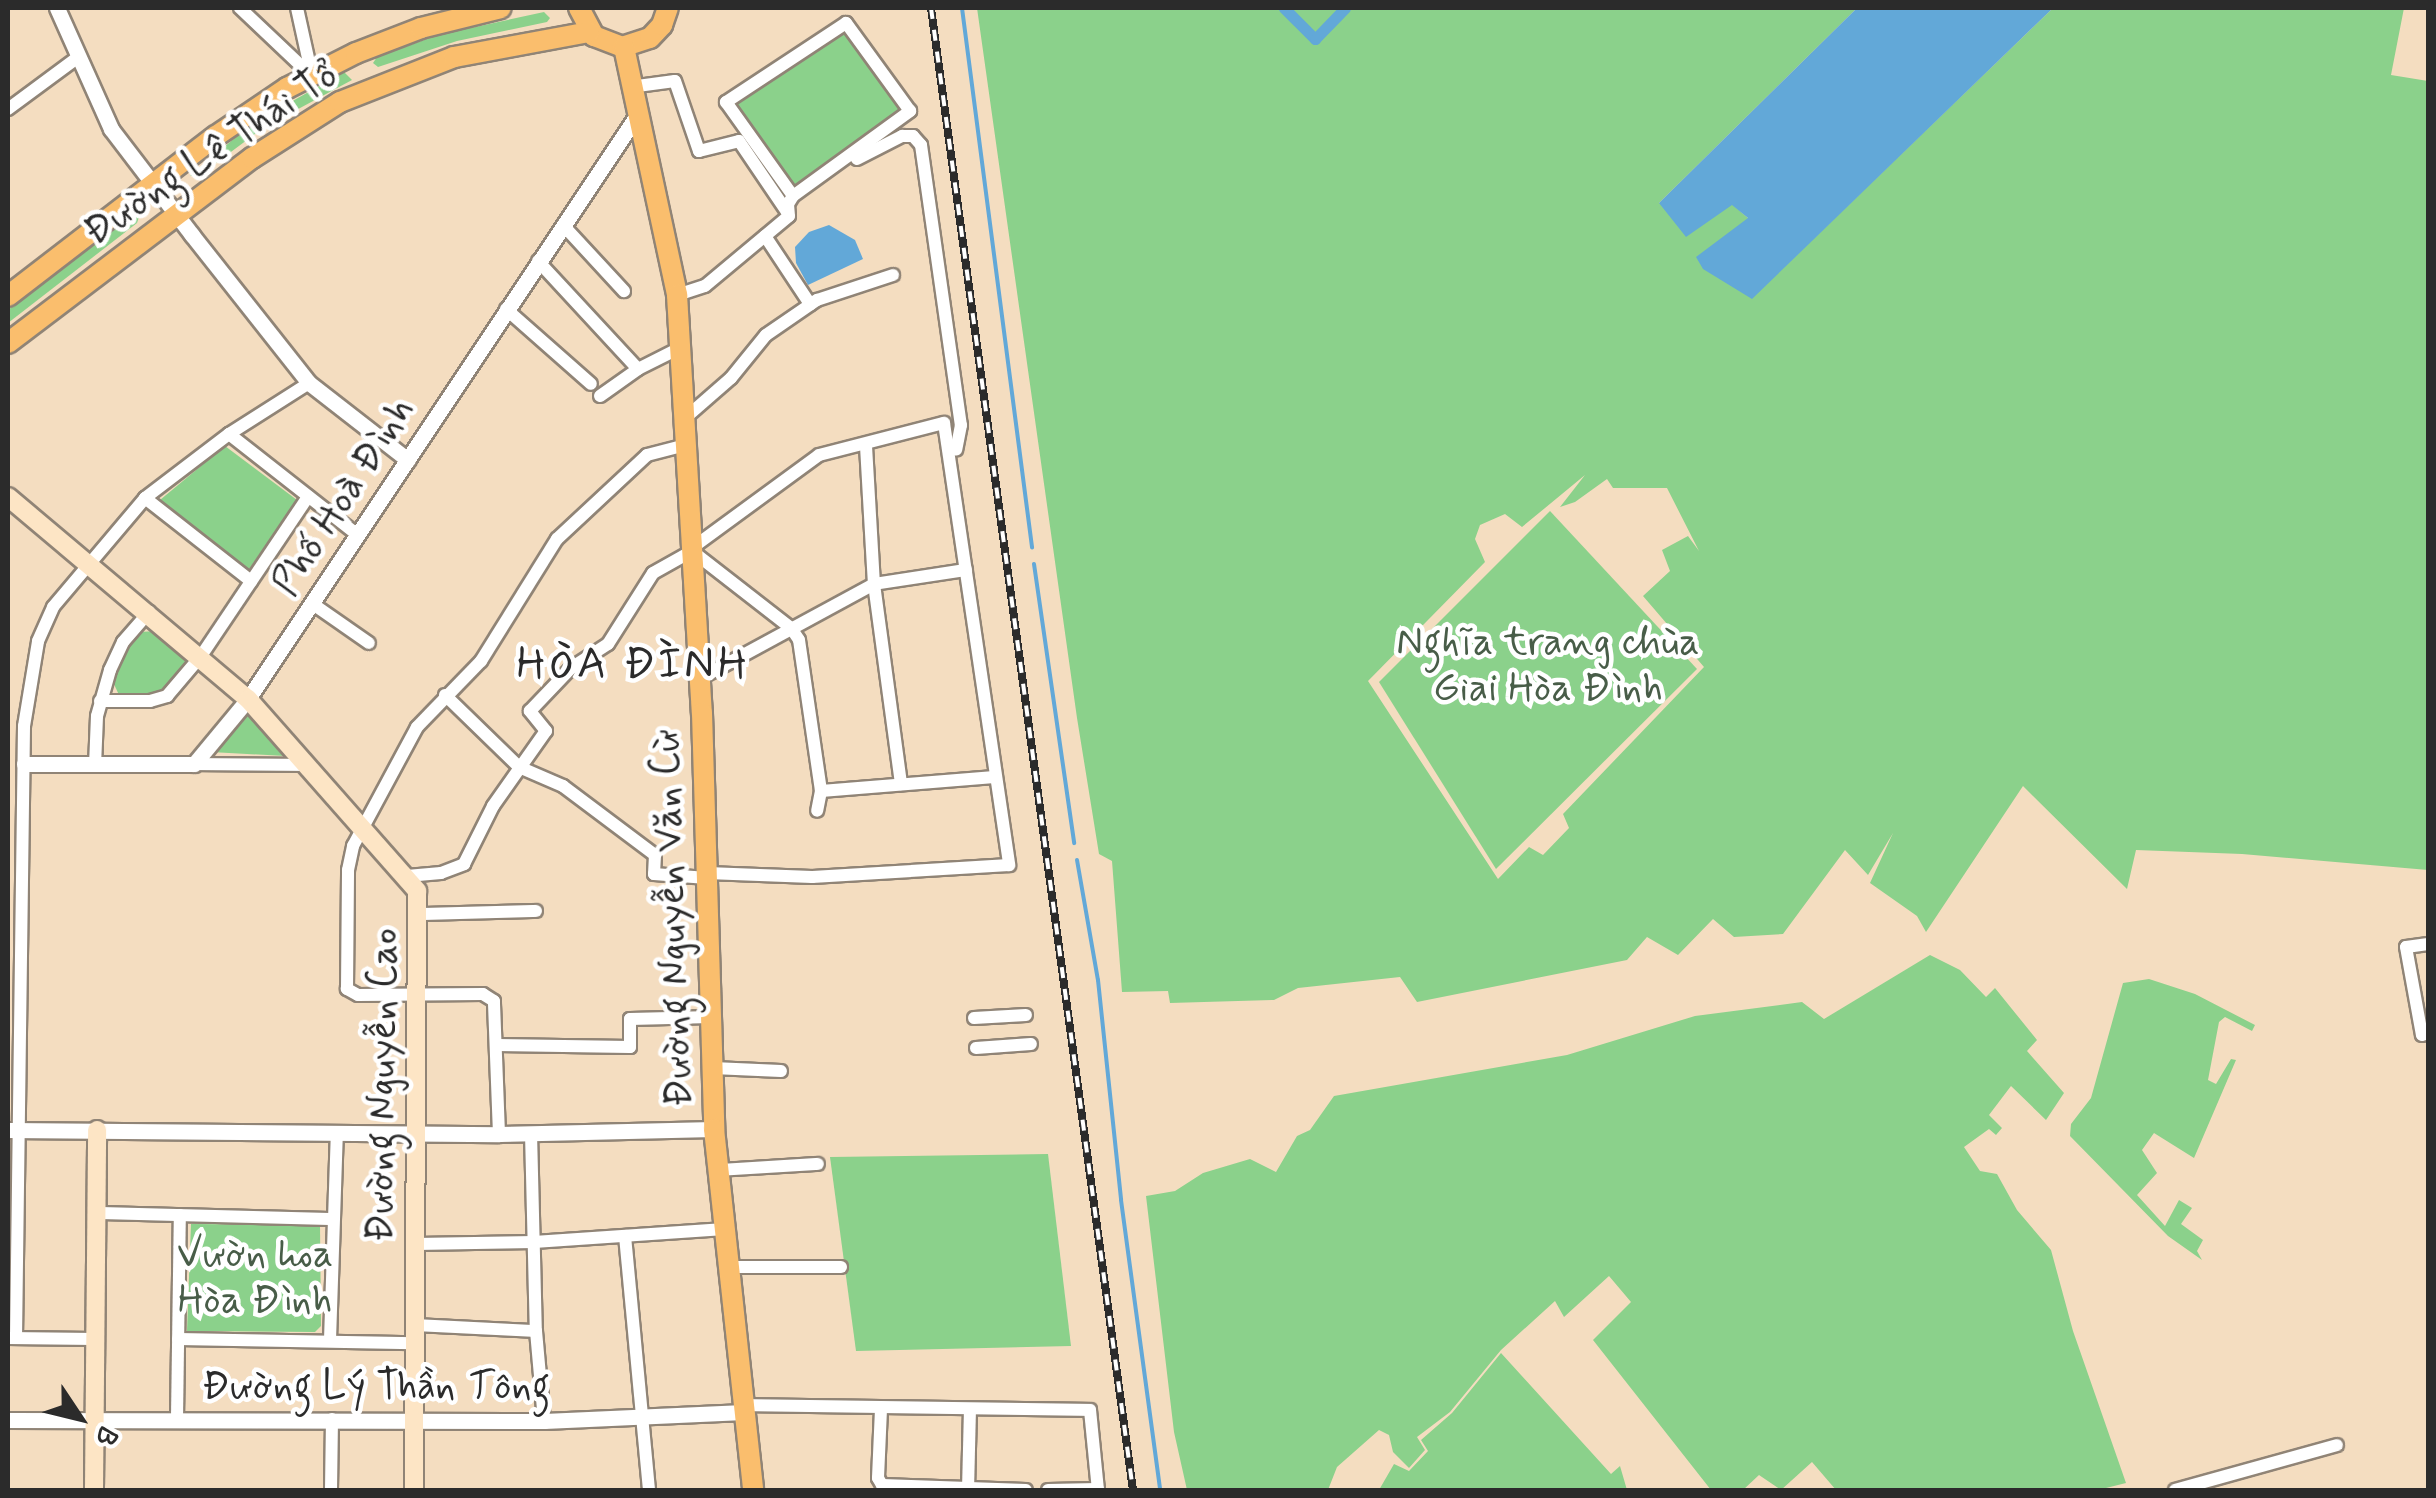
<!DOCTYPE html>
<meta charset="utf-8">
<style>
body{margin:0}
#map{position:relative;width:2436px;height:1498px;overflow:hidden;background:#f4ddc0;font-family:Mynerve,sans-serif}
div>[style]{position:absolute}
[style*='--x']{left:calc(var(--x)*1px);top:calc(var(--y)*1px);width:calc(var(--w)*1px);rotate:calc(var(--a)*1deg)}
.green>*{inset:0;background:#8bd18b}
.water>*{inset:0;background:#62a8d8}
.stream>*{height:4px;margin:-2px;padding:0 2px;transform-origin:2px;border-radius:2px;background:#62a8d8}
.canal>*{height:11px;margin:-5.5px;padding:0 5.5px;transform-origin:5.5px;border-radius:5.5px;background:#62a8d8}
.roads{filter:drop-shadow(2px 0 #908476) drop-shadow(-2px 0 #908476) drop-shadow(0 2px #908476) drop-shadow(0 -2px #908476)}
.minor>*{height:12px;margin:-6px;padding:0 6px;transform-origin:6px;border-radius:6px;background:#fff}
.tertiary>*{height:15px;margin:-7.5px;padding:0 7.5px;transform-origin:7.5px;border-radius:7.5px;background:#fff}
.secondary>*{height:18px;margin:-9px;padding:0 9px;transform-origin:9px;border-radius:9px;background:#fde5c5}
.primary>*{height:20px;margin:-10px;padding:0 10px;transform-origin:10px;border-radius:10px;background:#fabe6d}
.rail>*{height:8px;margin-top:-4px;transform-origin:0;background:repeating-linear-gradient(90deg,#fff 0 11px,#2b2b2b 0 22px);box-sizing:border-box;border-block:2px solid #2b2b2b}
span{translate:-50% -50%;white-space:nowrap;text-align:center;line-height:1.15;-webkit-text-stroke:9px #fff;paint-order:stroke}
.street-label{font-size:40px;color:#2b2b2b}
.park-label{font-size:40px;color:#485d48}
.quarter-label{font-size:45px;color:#2b2b2b;letter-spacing:2.5px}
.frame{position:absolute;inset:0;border:10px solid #2b2b2b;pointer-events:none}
.north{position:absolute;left:30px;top:1368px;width:100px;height:100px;-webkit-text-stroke:8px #fff;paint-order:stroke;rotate:125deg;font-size:28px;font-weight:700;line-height:40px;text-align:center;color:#2b2b2b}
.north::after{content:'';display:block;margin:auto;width:35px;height:45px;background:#2b2b2b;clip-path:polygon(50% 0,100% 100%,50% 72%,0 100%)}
</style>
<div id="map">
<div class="green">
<i style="clip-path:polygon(evenodd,977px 8px,1857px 8px,1659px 203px,1733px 205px,1749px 219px,1752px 298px,2053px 8px,2404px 8px,2391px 75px,2428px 81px,2428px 870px,2242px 854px,2136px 850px,2127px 889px,2023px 786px,1926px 932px,1917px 916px,1870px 883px,1893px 833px,1868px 875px,1845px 850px,1783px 934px,1734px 937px,1713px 919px,1678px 955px,1647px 937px,1627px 960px,1417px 1002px,1400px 977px,1298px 988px,1274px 1000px,1170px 1003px,1168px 991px,1122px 992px,1112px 861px,1099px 854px,1077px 718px,977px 8px,1585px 475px,1560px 507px,1575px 502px,1607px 479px,1613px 488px,1667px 488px,1699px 551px,1688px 536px,1662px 550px,1670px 571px,1643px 596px,1704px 667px,1563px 814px,1569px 828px,1543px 855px,1529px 847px,1498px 879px,1368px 681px,1485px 562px,1475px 539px,1480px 525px,1505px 514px,1522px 527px,1585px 475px)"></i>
<i style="clip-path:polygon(544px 12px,550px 18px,547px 22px,457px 41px,378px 67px,373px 63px,377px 57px,438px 35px)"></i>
<i style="clip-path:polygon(842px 28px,904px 112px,794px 188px,731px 102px)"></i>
<i style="clip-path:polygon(344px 72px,352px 80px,263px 128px,200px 175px,190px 176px,250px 125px)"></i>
<i style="clip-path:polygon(131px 215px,139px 217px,137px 223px,8px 323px,8px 310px)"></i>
<i style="clip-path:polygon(225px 446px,297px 500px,248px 571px,160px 500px)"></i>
<i style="clip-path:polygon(1550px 511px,1697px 669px,1496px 869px,1379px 682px)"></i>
<i style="clip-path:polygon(159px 631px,191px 660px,166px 689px,146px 696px,119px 695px,113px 682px,125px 647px,138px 632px)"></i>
<i style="clip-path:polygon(246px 709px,286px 751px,285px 756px,211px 752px)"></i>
<i style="clip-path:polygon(1930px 955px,1960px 970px,1986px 997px,1995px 988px,2037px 1040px,2027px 1051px,2064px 1093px,2046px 1120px,2011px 1086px,1989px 1115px,2002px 1128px,1996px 1135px,1989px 1129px,1964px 1147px,1980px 1171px,1997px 1174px,2017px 1210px,2051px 1250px,2073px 1331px,2126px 1483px,2098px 1490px,1836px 1490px,1812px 1462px,1781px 1490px,1759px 1475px,1743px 1490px,1711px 1490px,1593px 1340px,1631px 1302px,1609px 1276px,1564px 1317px,1555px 1301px,1501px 1350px,1450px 1412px,1417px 1437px,1425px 1450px,1409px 1468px,1393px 1452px,1389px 1435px,1379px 1430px,1337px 1467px,1328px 1490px,1187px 1490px,1174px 1432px,1146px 1196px,1175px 1191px,1203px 1173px,1250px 1159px,1276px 1172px,1297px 1136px,1310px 1130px,1334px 1096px,1567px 1055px,1695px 1016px,1802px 1002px,1824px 1019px)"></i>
<i style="clip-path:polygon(2149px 979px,2195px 994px,2255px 1025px,2252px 1031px,2225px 1017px,2219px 1022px,2208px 1080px,2216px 1084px,2231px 1059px,2236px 1060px,2194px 1158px,2154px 1133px,2142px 1150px,2157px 1173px,2137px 1195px,2165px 1226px,2179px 1200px,2192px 1208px,2181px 1224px,2203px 1240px,2197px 1251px,2202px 1260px,2168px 1236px,2070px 1136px,2071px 1124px,2091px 1098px,2123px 983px)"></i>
<i style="clip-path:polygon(1048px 1154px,1071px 1346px,856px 1351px,830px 1157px)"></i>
<i style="clip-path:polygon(191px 1224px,320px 1225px,321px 1326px,315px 1332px,187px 1331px)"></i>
<i style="clip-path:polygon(1501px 1353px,1611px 1474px,1620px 1466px,1627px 1490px,1379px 1490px,1394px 1464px,1409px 1471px,1428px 1451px,1421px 1440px,1452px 1413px)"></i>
</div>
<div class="water">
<i style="clip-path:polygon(1857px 8px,2053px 8px,1752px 299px,1703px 269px,1696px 257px,1748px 218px,1732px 205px,1686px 237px,1659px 203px)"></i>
<i style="clip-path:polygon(829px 225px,855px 240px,863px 259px,808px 285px,796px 263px,795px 247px,809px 232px)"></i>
</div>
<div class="stream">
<i style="--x:962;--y:8;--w:544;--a:82.6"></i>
<i style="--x:1034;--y:564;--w:282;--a:81.8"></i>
<i style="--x:1077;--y:860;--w:122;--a:80.1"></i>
<i style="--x:1098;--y:980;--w:221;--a:84"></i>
<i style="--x:1121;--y:1200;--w:293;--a:82.3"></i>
</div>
<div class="canal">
<i style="--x:1284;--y:8;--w:44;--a:45"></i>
<i style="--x:1315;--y:39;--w:43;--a:-45.9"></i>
</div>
<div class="roads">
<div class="minor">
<i style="--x:240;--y:8;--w:99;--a:43.4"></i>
<i style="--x:297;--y:8;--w:70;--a:77.6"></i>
<i style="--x:630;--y:87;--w:45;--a:-7.6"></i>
<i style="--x:675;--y:81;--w:74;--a:71.1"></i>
<i style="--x:699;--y:151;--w:41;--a:-14"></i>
<i style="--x:739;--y:141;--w:86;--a:55.9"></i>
<i style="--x:8;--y:109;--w:86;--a:-36.5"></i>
<i style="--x:857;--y:159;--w:51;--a:-27.1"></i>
<i style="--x:902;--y:136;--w:11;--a:0"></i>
<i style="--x:913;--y:136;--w:12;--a:48"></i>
<i style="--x:921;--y:145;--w:283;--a:81.9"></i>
<i style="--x:961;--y:425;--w:25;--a:101"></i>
<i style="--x:563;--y:225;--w:90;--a:47.3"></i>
<i style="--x:765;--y:236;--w:82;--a:56.5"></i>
<i style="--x:538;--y:261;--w:147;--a:47.2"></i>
<i style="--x:638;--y:369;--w:47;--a:-26.6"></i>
<i style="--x:677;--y:295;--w:29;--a:-18"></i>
<i style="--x:705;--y:286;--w:109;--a:-39.8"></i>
<i style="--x:789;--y:216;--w:12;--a:-95"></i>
<i style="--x:788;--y:204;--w:9;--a:-58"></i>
<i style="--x:793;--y:196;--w:145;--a:-36"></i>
<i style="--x:910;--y:111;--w:109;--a:-126"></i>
<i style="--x:846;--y:23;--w:144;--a:146.6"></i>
<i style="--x:726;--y:102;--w:115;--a:54.5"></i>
<i style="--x:506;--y:309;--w:113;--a:41.4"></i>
<i style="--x:600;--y:396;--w:47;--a:-35.4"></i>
<i style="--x:684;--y:419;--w:62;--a:-41.1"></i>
<i style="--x:731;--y:378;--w:55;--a:-50.9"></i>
<i style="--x:766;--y:335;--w:62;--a:-34.5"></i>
<i style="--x:817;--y:300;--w:80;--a:-18.2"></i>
<i style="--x:229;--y:434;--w:164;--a:38.1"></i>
<i style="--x:866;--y:446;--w:138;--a:86.7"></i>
<i style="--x:874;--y:584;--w:202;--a:82.3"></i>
<i style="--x:145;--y:498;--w:135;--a:38.1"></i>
<i style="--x:692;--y:548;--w:157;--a:-36.2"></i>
<i style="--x:819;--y:455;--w:129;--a:-14.4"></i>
<i style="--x:944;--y:423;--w:447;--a:81.6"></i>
<i style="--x:1009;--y:865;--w:197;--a:176.5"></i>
<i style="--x:812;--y:877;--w:105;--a:-177.8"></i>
<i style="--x:313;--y:604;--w:68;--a:34.9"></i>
<i style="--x:699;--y:679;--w:199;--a:-28.5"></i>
<i style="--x:874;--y:584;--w:93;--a:-8.7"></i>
<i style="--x:445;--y:695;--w:103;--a:44.2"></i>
<i style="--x:519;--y:767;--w:48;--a:23.4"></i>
<i style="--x:563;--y:786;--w:115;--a:36.9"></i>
<i style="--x:655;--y:855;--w:19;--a:93"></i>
<i style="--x:654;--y:874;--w:53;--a:4.3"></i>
<i style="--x:100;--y:701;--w:50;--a:0"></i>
<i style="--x:150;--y:701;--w:18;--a:-16"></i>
<i style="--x:167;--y:696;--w:52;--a:-49.6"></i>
<i style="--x:201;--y:656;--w:192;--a:-56.1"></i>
<i style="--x:194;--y:764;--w:113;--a:0.5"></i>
<i style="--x:95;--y:766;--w:50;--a:-87.7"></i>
<i style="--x:97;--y:716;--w:48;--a:-74.2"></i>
<i style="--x:110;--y:670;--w:31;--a:-65"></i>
<i style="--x:123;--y:642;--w:40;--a:-49"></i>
<i style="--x:821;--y:791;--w:174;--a:-4.6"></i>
<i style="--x:407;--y:876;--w:34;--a:-5"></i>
<i style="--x:441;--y:873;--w:25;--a:-21"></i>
<i style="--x:464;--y:864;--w:65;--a:-63.4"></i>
<i style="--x:493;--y:806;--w:92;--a:-54.8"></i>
<i style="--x:546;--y:731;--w:26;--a:-129"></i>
<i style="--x:530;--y:711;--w:59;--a:-46.4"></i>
<i style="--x:571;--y:668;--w:44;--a:-33"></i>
<i style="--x:608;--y:644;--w:84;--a:-57.6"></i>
<i style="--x:653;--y:573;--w:45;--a:-29.4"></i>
<i style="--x:692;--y:551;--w:125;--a:37.9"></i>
<i style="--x:791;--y:628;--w:14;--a:56"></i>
<i style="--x:799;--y:640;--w:153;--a:81.7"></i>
<i style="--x:821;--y:791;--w:20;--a:101"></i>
<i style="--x:420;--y:914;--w:116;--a:-1.5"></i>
<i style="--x:2428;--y:944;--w:22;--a:172"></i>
<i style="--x:2406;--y:947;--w:89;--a:79.7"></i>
<i style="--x:2422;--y:1035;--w:6;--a:-18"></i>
<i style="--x:974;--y:1018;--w:52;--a:-3.3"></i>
<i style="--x:497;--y:1045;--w:133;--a:0.9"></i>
<i style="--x:630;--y:1047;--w:28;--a:-90"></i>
<i style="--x:630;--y:1019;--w:81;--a:-1.4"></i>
<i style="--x:976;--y:1048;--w:55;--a:-4.2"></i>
<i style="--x:713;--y:1068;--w:68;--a:2.5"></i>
<i style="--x:531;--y:1133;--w:198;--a:88.6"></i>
<i style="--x:536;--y:1331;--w:90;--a:84.9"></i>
<i style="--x:499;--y:1134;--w:133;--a:-92.2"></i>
<i style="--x:494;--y:1001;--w:13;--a:-148"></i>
<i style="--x:483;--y:994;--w:125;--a:179.5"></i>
<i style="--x:358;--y:995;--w:13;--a:-151"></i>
<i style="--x:347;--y:989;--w:119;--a:-89.5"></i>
<i style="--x:348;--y:870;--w:25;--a:-78"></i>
<i style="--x:353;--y:846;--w:135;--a:-61.7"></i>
<i style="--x:417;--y:727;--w:92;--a:-45.9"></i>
<i style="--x:481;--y:661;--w:144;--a:-58.1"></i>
<i style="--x:557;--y:539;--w:123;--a:-43"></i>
<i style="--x:647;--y:455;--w:40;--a:-14.4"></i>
<i style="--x:719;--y:1170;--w:99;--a:-3.5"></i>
<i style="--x:97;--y:1213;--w:236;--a:1.5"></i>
<i style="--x:625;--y:1236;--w:255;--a:84.6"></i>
<i style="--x:416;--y:1244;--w:118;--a:-1"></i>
<i style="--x:534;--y:1242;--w:191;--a:-3.9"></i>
<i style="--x:729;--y:1267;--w:112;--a:0"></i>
<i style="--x:416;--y:1325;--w:120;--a:2.9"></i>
<i style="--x:8;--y:1338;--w:87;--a:0.7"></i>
<i style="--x:16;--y:1338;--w:612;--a:-89.25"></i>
<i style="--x:24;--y:726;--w:86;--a:-80.6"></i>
<i style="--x:38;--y:641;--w:37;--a:-66"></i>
<i style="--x:53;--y:607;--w:143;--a:-49.8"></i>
<i style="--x:145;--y:498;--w:106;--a:-37.3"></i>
<i style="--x:229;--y:434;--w:95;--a:-32.5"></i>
<i style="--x:178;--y:1339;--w:237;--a:1"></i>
<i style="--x:330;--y:1340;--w:208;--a:-88.1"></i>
<i style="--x:744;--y:1405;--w:346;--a:0.8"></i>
<i style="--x:1090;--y:1410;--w:80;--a:84.3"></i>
<i style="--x:881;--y:1409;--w:69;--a:92.5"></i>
<i style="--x:878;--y:1478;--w:8;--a:60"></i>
<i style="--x:882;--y:1485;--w:144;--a:2"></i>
<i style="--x:177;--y:1418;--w:203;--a:-89.2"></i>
<i style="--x:331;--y:1490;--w:71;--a:-89.2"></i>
<i style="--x:968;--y:1490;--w:80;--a:-88.6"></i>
<i style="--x:1048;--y:1490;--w:50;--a:-1.1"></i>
<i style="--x:2175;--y:1490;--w:168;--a:-15.5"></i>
</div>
<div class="tertiary">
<i style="--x:57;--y:8;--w:133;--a:65.9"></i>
<i style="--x:111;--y:129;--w:133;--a:52.6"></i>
<i style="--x:192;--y:235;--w:189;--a:51.7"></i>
<i style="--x:309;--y:383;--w:125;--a:37.9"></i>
<i style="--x:24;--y:764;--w:170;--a:0"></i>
<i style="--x:194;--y:764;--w:85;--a:-50.3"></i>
<i style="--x:248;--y:699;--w:698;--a:-56.33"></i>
<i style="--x:8;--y:1130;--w:491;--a:0.5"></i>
<i style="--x:499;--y:1134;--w:215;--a:-1.3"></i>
<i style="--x:8;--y:1420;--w:536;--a:0.11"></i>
<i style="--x:544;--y:1421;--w:200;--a:-2.6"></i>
</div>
<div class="secondary">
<i style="--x:8;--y:497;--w:314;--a:40.1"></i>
<i style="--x:248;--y:699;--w:256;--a:48.6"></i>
<i style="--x:417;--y:891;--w:599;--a:90.29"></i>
<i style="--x:94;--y:1490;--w:360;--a:-89.5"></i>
</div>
<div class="primary">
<i style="--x:579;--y:8;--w:32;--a:62"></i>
<i style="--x:594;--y:36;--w:30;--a:21"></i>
<i style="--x:622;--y:47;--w:29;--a:-18"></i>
<i style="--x:650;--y:38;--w:18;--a:-47"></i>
<i style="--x:662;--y:25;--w:18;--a:-71"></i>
<i style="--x:624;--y:47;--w:254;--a:77.9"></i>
<i style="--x:677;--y:295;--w:419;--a:86.6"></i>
<i style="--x:702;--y:713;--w:416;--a:88.3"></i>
<i style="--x:714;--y:1129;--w:363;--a:83.8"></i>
<i style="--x:8;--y:296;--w:262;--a:-37.6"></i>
<i style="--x:216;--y:136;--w:86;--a:-34.1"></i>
<i style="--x:287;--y:88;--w:77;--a:-26.9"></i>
<i style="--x:356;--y:53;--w:70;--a:-21"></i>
<i style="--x:421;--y:28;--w:82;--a:-14"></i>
<i style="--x:8;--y:343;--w:306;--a:-37.2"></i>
<i style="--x:252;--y:158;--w:104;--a:-32.5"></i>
<i style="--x:340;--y:102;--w:123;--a:-21.5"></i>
<i style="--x:454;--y:57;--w:137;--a:-10.5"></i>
</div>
</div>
<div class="rail">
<i style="--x:931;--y:8;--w:1496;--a:82.24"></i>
</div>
<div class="street-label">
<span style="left:211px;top:154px;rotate:-34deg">Đường Lê Thái Tổ</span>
<span style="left:344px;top:497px;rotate:-57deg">Phố Hoà Đình</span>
<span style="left:673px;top:918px;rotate:-92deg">Đường Nguyễn Văn Cừ</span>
<span style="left:383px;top:1085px;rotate:-89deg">Đường Nguyễn Cao</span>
<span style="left:376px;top:1387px">Đường Lý Thần Tông</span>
</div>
<div class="park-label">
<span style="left:1548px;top:666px">Nghĩa trang chùa<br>Giai Hòa Đình</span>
<span style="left:255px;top:1278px">Vườn hoa<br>Hòa Đình</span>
</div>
<div class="quarter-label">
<span style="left:633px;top:665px">HÒA ĐÌNH</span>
</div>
<div class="frame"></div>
<div class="north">B</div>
</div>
